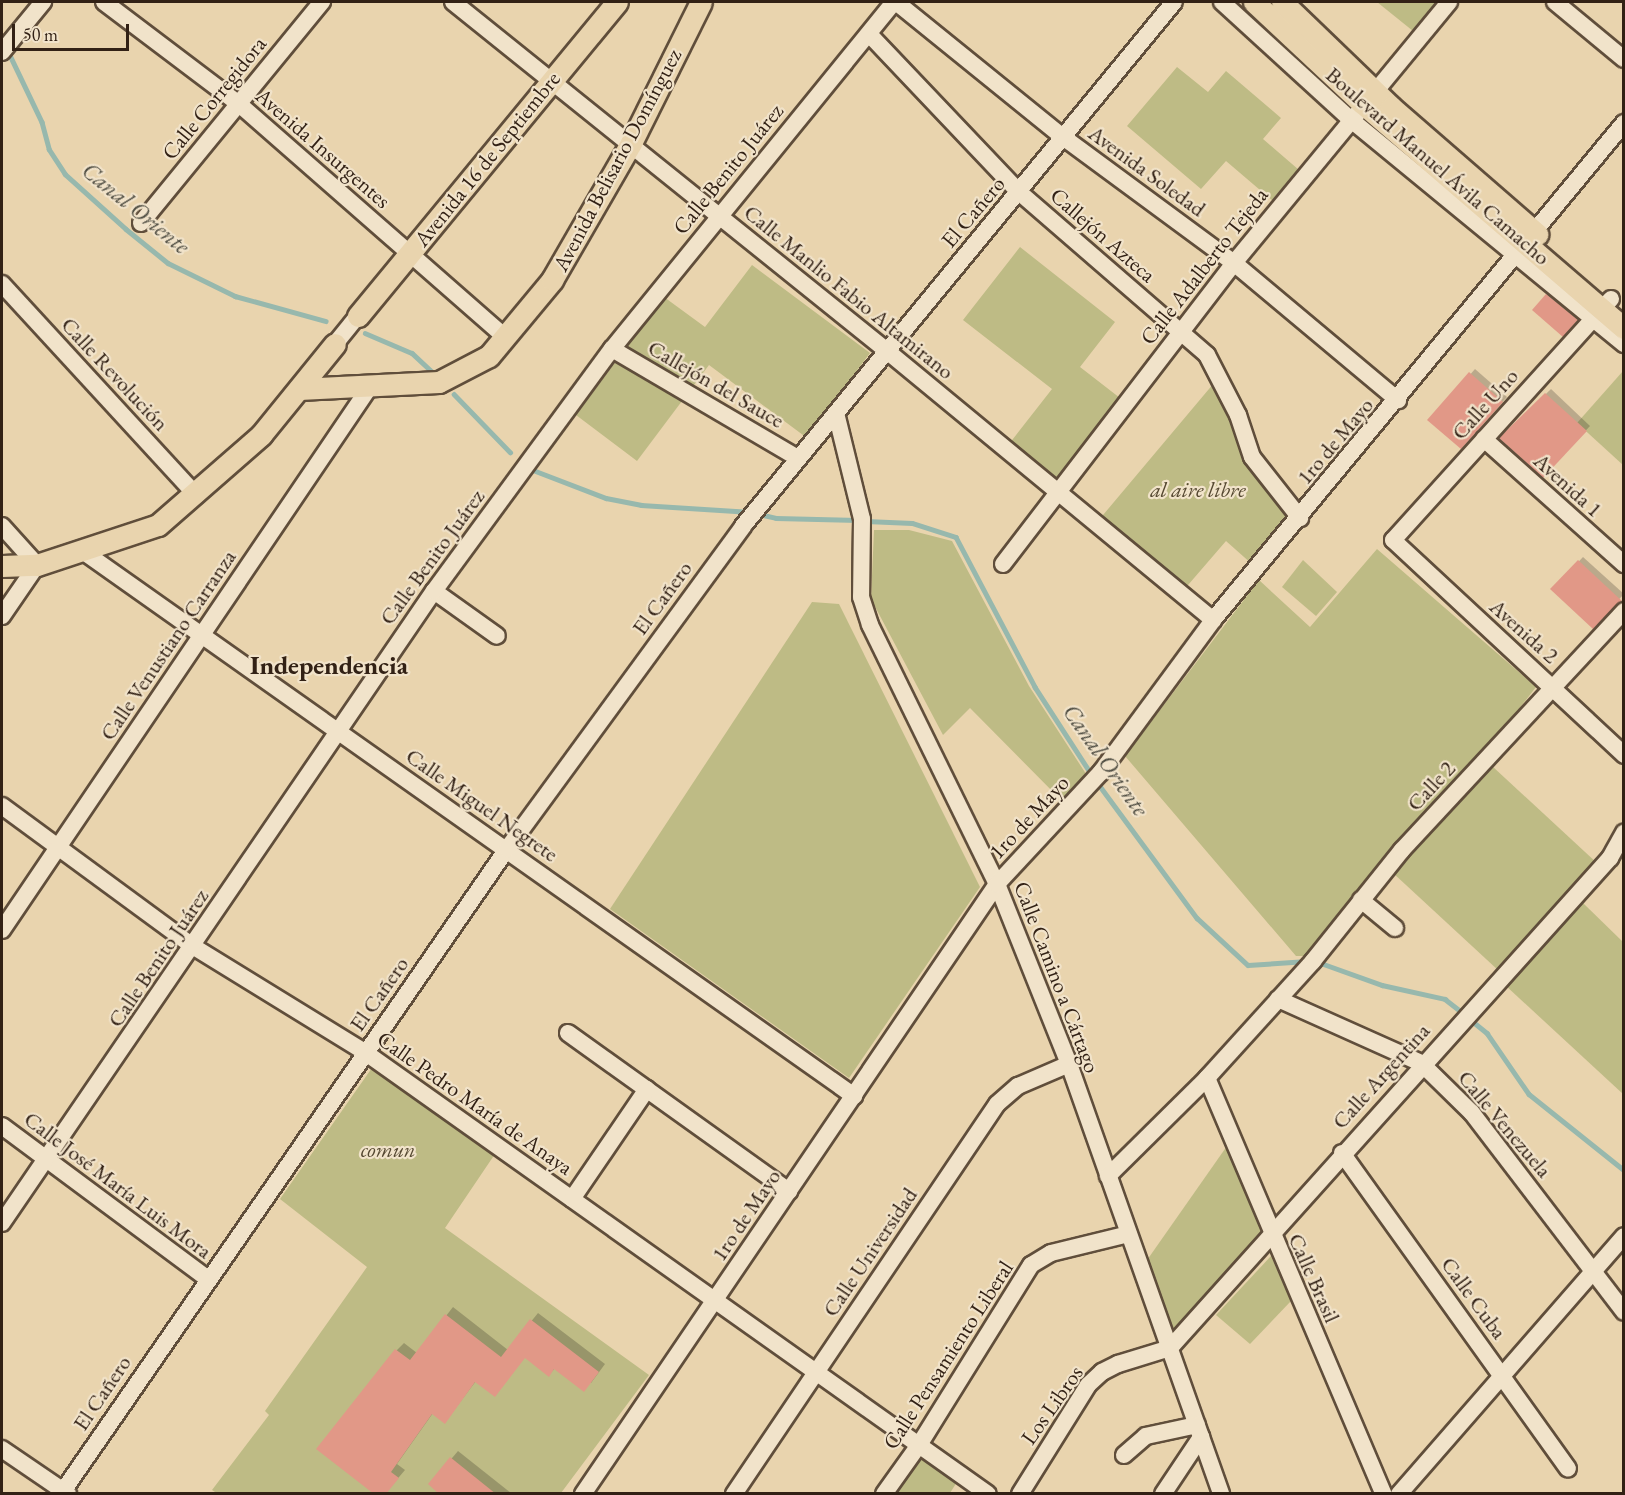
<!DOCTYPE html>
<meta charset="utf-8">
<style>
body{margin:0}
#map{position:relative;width:1625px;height:1495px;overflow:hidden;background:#e9d4ae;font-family:"EB Garamond",serif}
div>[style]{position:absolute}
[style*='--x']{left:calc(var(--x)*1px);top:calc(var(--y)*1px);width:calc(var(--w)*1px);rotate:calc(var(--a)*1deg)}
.green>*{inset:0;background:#bebb85}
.shadow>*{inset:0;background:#0003}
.stream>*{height:4.5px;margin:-2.25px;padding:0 2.25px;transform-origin:2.25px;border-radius:2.25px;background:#97b8ad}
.building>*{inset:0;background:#e19887}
.roads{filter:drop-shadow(2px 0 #604e3b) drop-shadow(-2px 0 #604e3b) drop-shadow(0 2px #604e3b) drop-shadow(0 -2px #604e3b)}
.minor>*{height:16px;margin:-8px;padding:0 8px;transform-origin:8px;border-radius:8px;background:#f1e3ca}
.major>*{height:21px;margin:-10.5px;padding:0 10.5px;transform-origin:10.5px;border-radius:10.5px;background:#e9d4ae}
span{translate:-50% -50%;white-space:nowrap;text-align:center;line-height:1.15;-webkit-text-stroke:4.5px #f1e3ca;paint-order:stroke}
.street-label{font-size:22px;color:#322115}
.park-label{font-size:22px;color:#554831;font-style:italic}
.water-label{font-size:24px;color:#504e43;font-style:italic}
.quarter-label{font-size:26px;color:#322115;font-weight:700}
.frame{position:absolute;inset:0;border:3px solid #322115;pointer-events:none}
.scale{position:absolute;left:12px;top:24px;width:117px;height:27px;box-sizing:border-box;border:3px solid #322115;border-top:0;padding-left:8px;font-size:18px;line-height:21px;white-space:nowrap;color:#322115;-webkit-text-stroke:4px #f1e3ca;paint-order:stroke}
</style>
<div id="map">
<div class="green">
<i style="clip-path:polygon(1377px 2px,1437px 2px,1413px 31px)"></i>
<i style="clip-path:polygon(1177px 67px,1208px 92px,1226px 71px,1281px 118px,1263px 139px,1299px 170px,1273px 201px,1226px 161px,1201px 189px,1127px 126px)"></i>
<i style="clip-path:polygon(1020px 247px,1115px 322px,1080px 367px,1120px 398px,1056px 481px,1009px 444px,1052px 389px,963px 320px)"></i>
<i style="clip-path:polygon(752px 265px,870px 353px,807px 438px,709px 365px,637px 461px,576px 415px,664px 297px,705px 327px)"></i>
<i style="clip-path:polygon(1623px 371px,1623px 465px,1577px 423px)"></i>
<i style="clip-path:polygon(1214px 383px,1248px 463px,1294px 517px,1253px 565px,1226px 541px,1182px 592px,1098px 521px)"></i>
<i style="clip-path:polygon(874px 530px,909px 530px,952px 541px,1029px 686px,1088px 777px,1062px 801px,970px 708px,943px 735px,871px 599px)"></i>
<i style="clip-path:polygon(1377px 549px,1536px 687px,1327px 956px,1296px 956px,1125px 756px,1259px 580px,1310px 627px)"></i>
<i style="clip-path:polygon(1303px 560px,1337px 592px,1316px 616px,1282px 587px)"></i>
<i style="clip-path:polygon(812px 602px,839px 604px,980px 887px,849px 1078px,610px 909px)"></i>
<i style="clip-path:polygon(1492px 766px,1598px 864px,1499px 971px,1393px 873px)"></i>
<i style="clip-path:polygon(1583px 903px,1623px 942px,1623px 1094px,1505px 985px)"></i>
<i style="clip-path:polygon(374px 1065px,497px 1151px,445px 1228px,649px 1375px,561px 1493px,218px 1494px,212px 1490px,269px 1415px,265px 1411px,367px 1267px,280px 1199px)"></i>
<i style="clip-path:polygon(1227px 1146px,1265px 1233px,1171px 1338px,1145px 1263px)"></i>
<i style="clip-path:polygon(1271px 1256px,1291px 1301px,1250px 1344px,1216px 1315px)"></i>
<i style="clip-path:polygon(921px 1456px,957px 1482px,950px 1493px,893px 1494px)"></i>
</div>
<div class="shadow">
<i style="clip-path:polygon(1552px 290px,1581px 315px,1563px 335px,1534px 310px)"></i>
<i style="clip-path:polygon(1475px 369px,1507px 397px,1461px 447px,1430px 420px)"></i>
<i style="clip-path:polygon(1551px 389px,1590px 426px,1543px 476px,1501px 438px)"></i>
<i style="clip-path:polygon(1583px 557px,1624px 594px,1593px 627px,1553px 589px)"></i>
<i style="clip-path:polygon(453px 1307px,508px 1350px,538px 1313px,605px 1364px,591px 1383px,555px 1368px,549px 1375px,526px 1357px,476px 1381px,445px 1422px,433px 1413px,397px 1464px,405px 1470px,388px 1490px,318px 1449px,397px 1350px,404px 1343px,417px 1353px)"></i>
<i style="clip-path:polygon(458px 1451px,511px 1493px,510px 1494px,441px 1494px,430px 1484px)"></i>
</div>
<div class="stream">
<i style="--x:8;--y:51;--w:79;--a:64.4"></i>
<i style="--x:42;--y:122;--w:28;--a:75"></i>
<i style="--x:49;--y:149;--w:30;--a:57"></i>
<i style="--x:65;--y:174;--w:82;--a:42"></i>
<i style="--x:126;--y:229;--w:54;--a:39"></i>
<i style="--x:168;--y:263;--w:75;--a:26.2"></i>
<i style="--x:235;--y:296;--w:94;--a:15.4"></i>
<i style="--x:365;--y:333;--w:51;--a:23.1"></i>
<i style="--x:412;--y:353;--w:33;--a:43"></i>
<i style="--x:454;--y:394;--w:81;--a:46"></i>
<i style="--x:533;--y:470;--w:78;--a:21"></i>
<i style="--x:606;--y:498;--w:36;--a:11"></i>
<i style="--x:641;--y:505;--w:110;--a:3.6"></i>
<i style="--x:759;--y:514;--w:17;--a:13"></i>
<i style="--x:776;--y:518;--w:82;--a:1.4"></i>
<i style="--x:866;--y:521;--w:46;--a:2.5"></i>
<i style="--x:912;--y:523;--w:46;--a:17.7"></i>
<i style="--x:956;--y:537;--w:170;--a:62.2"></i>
<i style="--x:1035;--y:687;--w:105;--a:57.1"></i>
<i style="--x:1097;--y:782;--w:169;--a:53.7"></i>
<i style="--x:1197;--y:918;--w:69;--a:42.7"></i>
<i style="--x:1248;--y:965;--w:59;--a:-3.9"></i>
<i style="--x:1318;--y:962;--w:68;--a:19.8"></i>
<i style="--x:1382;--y:985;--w:65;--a:12.5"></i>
<i style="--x:1445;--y:999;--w:24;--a:38"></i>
<i style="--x:1471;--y:1020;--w:21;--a:39"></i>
<i style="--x:1487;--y:1033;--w:74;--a:55.5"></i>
<i style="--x:1529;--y:1094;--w:122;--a:38.7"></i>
</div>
<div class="building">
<i style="clip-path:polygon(1546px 294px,1578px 320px,1563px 337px,1532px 310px)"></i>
<i style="clip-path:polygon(1469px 372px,1503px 402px,1461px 449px,1427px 420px)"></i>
<i style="clip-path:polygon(1545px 393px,1587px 431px,1543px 478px,1499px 438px)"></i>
<i style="clip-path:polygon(1578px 560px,1622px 601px,1593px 629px,1550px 589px)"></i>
<i style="clip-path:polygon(445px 1314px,501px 1357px,530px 1319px,599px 1372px,584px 1392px,554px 1369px,549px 1377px,525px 1358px,495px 1397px,475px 1382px,445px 1424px,432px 1414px,391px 1472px,399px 1478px,386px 1494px,374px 1494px,316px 1449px,395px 1349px,410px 1360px)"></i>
<i style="clip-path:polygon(450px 1457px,496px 1494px,439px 1494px,428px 1484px)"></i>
</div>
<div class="roads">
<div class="minor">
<i style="--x:104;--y:2;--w:169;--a:37.1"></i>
<i style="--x:239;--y:104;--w:354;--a:41.2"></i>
<i style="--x:453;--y:2;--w:557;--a:38.8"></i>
<i style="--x:887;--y:351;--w:423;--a:39.5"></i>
<i style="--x:896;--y:2;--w:215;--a:39"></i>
<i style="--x:1063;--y:137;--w:212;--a:36.4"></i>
<i style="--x:1234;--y:263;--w:214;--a:39.9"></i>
<i style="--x:1222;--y:2;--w:173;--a:42.4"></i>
<i style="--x:1350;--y:119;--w:355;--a:39.4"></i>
<i style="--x:1555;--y:2;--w:89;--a:39.6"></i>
<i style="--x:869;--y:34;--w:218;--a:46.5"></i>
<i style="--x:1019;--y:192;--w:249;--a:40.9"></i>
<i style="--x:1207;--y:355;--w:68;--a:62.7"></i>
<i style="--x:1238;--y:415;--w:44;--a:71.6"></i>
<i style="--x:1252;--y:457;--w:78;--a:51.8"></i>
<i style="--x:2;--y:52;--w:65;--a:-50.6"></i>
<i style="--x:141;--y:223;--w:286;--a:-50.7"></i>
<i style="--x:2;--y:284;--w:287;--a:47.4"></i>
<i style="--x:1611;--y:299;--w:325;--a:132.1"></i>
<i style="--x:1393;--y:540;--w:316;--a:42.9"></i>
<i style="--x:335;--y:344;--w:36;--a:-51"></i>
<i style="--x:612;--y:349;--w:216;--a:30.4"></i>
<i style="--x:836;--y:413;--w:109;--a:76.2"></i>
<i style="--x:862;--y:519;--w:78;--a:90.7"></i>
<i style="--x:861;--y:597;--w:29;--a:72"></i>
<i style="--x:870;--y:625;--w:288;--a:63.9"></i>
<i style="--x:997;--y:884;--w:194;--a:68.2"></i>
<i style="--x:1069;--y:1064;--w:456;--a:70.5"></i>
<i style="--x:1484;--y:439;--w:188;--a:41.8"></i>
<i style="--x:2;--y:526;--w:52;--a:48.1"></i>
<i style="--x:37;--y:565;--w:62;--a:124.5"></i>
<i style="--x:84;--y:552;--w:943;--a:35.24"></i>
<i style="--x:1003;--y:564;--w:379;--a:-52.5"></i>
<i style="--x:1234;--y:263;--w:338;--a:-50.5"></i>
<i style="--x:434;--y:591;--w:77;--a:35.5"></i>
<i style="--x:2;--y:806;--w:238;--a:36.3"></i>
<i style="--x:194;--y:947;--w:202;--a:31.6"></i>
<i style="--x:366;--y:1053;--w:762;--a:35.34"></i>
<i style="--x:1361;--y:900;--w:44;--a:39.5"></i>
<i style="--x:2;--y:930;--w:658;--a:-55.9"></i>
<i style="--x:1278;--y:999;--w:157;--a:24.1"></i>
<i style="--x:1421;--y:1063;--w:71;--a:44.4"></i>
<i style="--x:1472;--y:1113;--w:250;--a:52.6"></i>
<i style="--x:568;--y:1033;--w:272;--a:35.6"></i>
<i style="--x:1207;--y:1078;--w:452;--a:67"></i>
<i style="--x:2;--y:1126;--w:257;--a:36.6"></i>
<i style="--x:1342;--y:1153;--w:388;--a:54.4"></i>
<i style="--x:1108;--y:1176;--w:139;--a:-44.7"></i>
<i style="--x:1207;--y:1078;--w:158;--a:-47.8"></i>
<i style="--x:1313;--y:961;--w:142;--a:-51.3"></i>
<i style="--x:1402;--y:850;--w:326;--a:-47.1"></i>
<i style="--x:572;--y:1199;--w:133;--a:-55.7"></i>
<i style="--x:2;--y:1223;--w:766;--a:-55.65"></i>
<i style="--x:434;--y:591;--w:300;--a:-53.7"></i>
<i style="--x:612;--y:349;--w:447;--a:-50.9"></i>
<i style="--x:2;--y:1449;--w:80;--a:34.3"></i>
<i style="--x:1124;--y:1455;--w:29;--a:-41"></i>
<i style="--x:1146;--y:1436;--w:52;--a:-12.2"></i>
<i style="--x:61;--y:1494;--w:784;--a:-55.34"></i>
<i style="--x:507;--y:849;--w:400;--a:-53.8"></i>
<i style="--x:743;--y:526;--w:678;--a:-50.56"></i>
<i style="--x:583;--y:1494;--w:737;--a:-55.84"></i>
<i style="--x:997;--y:884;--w:153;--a:-47.1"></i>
<i style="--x:1101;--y:772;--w:189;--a:-53.6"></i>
<i style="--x:1213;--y:620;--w:645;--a:-50.41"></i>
<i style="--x:734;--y:1494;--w:470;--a:-56"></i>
<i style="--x:997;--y:1104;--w:28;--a:-41"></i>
<i style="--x:1018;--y:1086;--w:56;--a:-23.3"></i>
<i style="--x:884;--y:1494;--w:60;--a:-54.5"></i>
<i style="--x:919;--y:1445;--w:212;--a:-58.1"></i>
<i style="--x:1031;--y:1265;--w:23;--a:-31"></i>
<i style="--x:1051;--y:1253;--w:80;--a:-13.7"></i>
<i style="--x:1020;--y:1494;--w:128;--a:-58"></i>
<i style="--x:1088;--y:1385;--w:19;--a:-43"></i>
<i style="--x:1102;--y:1372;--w:18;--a:-27"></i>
<i style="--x:1118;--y:1364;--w:54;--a:-17.1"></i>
<i style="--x:1170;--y:1348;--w:659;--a:-48.08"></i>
<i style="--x:1610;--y:858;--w:29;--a:-61"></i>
<i style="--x:1163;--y:1494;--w:69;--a:-56.3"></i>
<i style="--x:1399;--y:1494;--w:342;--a:-48.9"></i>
</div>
<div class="major">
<i style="--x:1254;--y:2;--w:148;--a:43.1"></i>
<i style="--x:1362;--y:103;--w:345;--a:40.7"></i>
<i style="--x:1282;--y:2;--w:151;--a:43.9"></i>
<i style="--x:1391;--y:107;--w:194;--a:41"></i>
<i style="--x:358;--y:316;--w:407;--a:-50.5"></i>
<i style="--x:299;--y:389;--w:140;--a:-2.9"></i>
<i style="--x:439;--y:382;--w:56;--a:-27.5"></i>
<i style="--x:489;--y:356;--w:99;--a:-50.3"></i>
<i style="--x:552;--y:280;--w:158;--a:-60"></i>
<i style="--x:631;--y:143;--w:157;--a:-63.6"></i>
<i style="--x:2;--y:566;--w:35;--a:-2"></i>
<i style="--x:37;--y:565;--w:127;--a:-18.3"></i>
<i style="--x:158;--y:525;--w:137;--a:-41.1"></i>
<i style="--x:261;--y:435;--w:117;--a:-50.9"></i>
</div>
</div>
<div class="street-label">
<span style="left:214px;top:98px;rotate:-51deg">Calle Corregidora</span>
<span style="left:323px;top:148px;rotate:41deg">Avenida Insurgentes</span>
<span style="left:487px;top:159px;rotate:-51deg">Avenida 16 de Septiembre</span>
<span style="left:617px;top:160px;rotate:-62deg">Avenida Belisario Domínguez</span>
<span style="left:1438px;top:166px;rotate:41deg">Boulevard Manuel Ávila Camacho</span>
<span style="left:728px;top:169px;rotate:-51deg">Calle Benito Juárez</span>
<span style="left:1147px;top:171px;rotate:36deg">Avenida Soledad</span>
<span style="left:973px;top:212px;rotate:-50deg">El Cañero</span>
<span style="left:1103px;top:235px;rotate:41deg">Callejón Azteca</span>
<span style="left:1204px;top:266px;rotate:-52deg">Calle Adalberto Tejeda</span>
<span style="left:849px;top:292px;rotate:39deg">Calle Manlio Fabio Altamirano</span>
<span style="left:115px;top:374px;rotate:47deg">Calle Revolución</span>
<span style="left:716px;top:384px;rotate:30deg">Callejón del Sauce</span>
<span style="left:1485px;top:404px;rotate:-48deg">Calle Uno</span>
<span style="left:1335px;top:441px;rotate:-50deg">1ro de Mayo</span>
<span style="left:1568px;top:485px;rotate:42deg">Avenida 1</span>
<span style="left:432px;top:557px;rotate:-54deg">Calle Benito Juárez</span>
<span style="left:662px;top:598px;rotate:-54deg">El Cañero</span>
<span style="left:1524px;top:631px;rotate:42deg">Avenida 2</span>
<span style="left:168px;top:645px;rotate:-56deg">Calle Venustiano Carranza</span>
<span style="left:1431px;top:786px;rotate:-47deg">Calle 2</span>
<span style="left:482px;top:805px;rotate:35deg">Calle Miguel Negrete</span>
<span style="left:1029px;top:817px;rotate:-47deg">1ro de Mayo</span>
<span style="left:158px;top:958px;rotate:-56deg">Calle Benito Juárez</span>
<span style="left:1057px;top:977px;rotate:69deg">Calle Camino a Cártago</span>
<span style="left:379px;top:994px;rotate:-55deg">El Cañero</span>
<span style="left:1381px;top:1076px;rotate:-48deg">Calle Argentina</span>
<span style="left:475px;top:1103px;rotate:35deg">Calle Pedro María de Anaya</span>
<span style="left:1505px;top:1124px;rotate:50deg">Calle Venezuela</span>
<span style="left:118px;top:1185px;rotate:37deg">Calle José María Luis Mora</span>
<span style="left:746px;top:1215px;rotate:-56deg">1ro de Mayo</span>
<span style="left:870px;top:1252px;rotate:-56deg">Calle Universidad</span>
<span style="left:1314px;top:1278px;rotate:66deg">Calle Brasil</span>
<span style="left:1474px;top:1298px;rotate:54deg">Calle Cuba</span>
<span style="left:948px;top:1355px;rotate:-57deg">Calle Pensamiento Liberal</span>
<span style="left:102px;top:1393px;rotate:-56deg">El Cañero</span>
<span style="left:1052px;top:1405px;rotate:-55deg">Los Libros</span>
</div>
<div class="park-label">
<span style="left:1198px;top:490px">al aire libre</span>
<span style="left:388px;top:1150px">comun</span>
</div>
<div class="water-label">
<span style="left:136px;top:208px;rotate:39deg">Canal Oriente</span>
<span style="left:1106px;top:760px;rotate:55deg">Canal Oriente</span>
</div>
<div class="quarter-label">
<span style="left:329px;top:666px">Independencia</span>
</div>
<div class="frame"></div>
<div class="scale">50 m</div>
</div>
